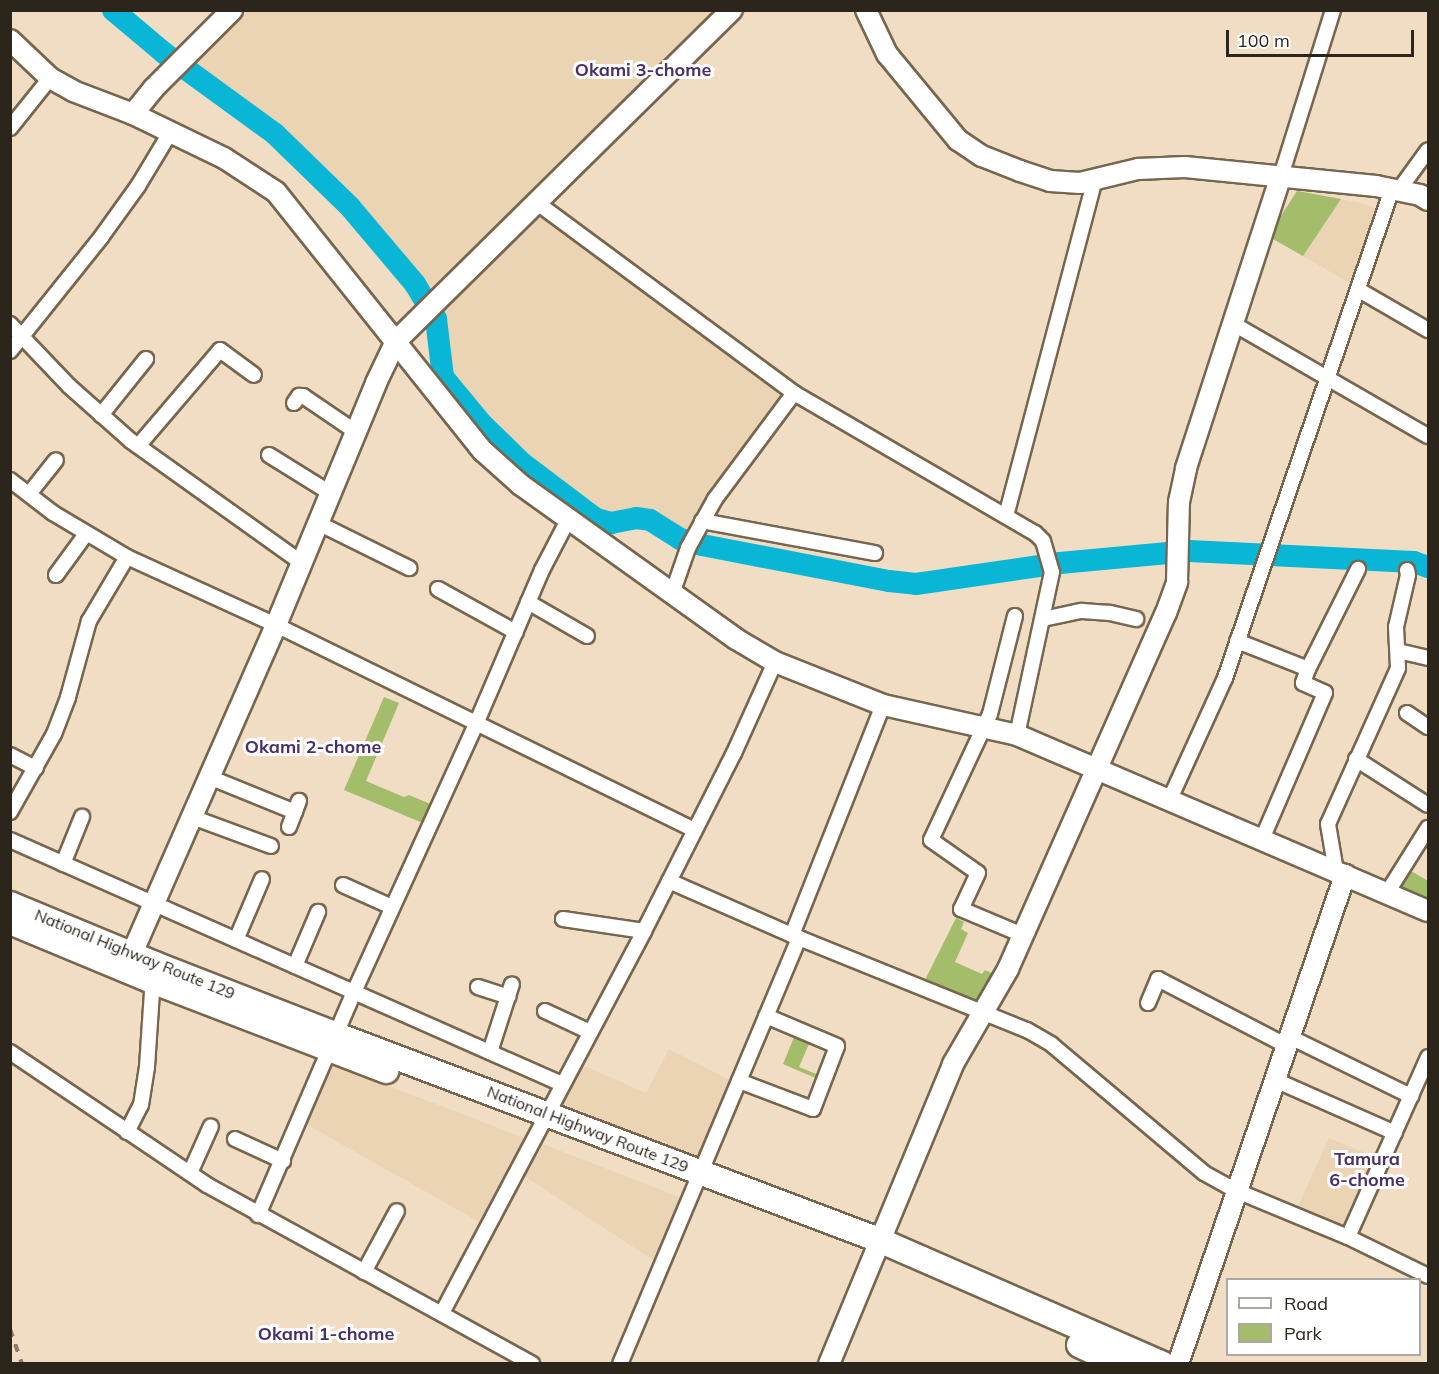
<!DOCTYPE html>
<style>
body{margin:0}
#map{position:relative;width:1439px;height:1374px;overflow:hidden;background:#f0ddc4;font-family:Mulish,sans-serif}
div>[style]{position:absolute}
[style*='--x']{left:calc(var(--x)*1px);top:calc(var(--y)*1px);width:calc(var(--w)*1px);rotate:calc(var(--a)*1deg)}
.built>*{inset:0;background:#ebd4b4}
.green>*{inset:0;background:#a3bd6b}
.river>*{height:22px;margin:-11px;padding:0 11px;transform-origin:11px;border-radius:11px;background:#0ab6d5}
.roads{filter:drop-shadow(2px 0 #76664f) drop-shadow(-2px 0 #76664f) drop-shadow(0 2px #76664f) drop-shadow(0 -2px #76664f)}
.street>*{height:14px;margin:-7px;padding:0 7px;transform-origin:7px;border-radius:7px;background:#fff}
.secondary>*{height:20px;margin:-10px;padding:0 10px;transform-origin:10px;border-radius:10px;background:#fff}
.highway>*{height:24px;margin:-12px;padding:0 12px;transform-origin:12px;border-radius:12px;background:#fff}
.rail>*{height:4px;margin-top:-2px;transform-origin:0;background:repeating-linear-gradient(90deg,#887b6b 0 8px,transparent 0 16px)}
span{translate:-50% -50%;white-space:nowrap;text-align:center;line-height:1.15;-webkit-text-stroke:6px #fff;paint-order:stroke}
.street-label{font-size:16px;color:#2c251c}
.neighbourhood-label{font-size:18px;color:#47306c;font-weight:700}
.frame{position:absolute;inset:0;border:12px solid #2c251c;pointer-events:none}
.legend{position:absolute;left:1226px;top:1278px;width:195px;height:78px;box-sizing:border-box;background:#fff;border:2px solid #aba8a4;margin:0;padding:8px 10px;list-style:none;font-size:18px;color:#2c251c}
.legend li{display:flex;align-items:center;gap:12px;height:30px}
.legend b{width:30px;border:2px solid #aba8a4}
.scale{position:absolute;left:1226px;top:30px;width:188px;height:27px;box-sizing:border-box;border:3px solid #2c251c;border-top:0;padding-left:8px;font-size:18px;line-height:21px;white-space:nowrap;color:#2c251c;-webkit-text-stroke:4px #fff;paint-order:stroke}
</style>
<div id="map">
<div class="built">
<i style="clip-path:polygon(242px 11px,718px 11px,423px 296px,352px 206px,276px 133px,185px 67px)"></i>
<i style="clip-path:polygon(1297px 191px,1357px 202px,1375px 208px,1378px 214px,1356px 282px,1351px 284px,1268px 236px)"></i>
<i style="clip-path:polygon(544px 211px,788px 391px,688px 537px,681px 536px,646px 515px,619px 520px,597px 518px,522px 463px,483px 423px,445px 377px,442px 312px)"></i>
<i style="clip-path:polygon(669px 1049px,732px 1081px,702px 1158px,560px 1103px,580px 1064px,646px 1093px)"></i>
<i style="clip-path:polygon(332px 1064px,527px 1139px,481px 1223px,306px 1124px)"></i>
<i style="clip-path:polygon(1329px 1138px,1378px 1158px,1344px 1231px,1300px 1213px,1298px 1206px)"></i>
<i style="clip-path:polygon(540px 1143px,682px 1198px,656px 1262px,523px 1175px)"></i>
</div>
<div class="green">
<i style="clip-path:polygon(1297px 191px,1341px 199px,1303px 256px,1268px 236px)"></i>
<i style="clip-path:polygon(384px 697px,399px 703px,366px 781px,404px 797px,409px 795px,433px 805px,425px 824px,344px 790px)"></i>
<i style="clip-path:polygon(1408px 869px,1428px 881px,1428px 903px,1395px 890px)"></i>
<i style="clip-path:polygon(956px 918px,964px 922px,961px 929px,968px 933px,955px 962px,982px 974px,985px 970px,998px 976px,979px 1004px,924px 982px)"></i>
<i style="clip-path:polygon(797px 1030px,812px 1037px,799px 1067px,821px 1076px,820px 1080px,783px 1064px)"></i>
</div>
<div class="river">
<i style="--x:113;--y:10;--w:67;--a:40.1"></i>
<i style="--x:164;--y:53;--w:137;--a:36.1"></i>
<i style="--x:275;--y:134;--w:105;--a:44.2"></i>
<i style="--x:350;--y:207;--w:101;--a:49.8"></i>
<i style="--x:415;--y:284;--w:41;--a:59"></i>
<i style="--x:436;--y:319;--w:58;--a:83.1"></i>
<i style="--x:443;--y:377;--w:60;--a:50.4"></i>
<i style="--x:481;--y:423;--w:57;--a:44.3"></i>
<i style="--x:522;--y:463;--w:93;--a:37.1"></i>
<i style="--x:596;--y:519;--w:16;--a:15"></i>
<i style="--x:611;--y:523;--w:25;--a:-11"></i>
<i style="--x:636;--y:518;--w:14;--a:8"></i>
<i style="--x:650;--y:520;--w:36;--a:32"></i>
<i style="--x:680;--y:539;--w:23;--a:15"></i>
<i style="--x:702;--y:545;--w:190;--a:10.9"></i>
<i style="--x:889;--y:581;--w:27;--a:6"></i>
<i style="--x:916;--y:584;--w:146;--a:-8.3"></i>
<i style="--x:1060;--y:563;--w:130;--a:-5.3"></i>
<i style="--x:1189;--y:551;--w:225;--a:2.8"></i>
<i style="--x:1414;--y:562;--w:15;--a:20"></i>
</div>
<div class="roads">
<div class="street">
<i style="--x:10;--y:128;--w:64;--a:-51.3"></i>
<i style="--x:1281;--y:176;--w:174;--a:-72.6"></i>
<i style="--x:1399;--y:190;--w:49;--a:-54.1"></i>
<i style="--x:536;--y:202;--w:321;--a:36.5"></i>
<i style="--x:794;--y:393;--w:279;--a:30.2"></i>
<i style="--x:1035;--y:533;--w:11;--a:45"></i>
<i style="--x:1043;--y:541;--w:32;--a:74"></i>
<i style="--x:1052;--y:572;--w:167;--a:102.1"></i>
<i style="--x:1359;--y:290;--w:80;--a:30.1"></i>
<i style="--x:1232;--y:323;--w:226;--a:30"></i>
<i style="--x:10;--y:324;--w:86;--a:46.4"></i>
<i style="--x:69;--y:386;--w:83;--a:41.6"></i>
<i style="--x:131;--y:441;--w:210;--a:35.5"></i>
<i style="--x:10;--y:351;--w:147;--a:-51.3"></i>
<i style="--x:102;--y:236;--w:62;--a:-54.2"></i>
<i style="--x:138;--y:186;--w:62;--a:-58.9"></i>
<i style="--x:294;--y:403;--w:9;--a:-54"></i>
<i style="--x:299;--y:396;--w:4;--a:0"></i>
<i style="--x:303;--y:396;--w:64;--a:34.2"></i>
<i style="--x:101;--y:415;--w:72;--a:-51.2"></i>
<i style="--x:138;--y:446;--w:126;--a:-49.5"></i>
<i style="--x:220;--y:350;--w:42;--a:36.3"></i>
<i style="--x:269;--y:455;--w:72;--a:31.9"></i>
<i style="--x:10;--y:480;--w:54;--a:37.5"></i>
<i style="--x:53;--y:513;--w:86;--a:30.7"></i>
<i style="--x:127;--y:557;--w:164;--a:24.5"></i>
<i style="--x:276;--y:625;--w:466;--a:26.1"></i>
<i style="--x:29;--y:494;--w:43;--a:-51.5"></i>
<i style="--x:1006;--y:516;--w:348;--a:-75.2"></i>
<i style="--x:702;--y:521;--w:176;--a:10.5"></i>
<i style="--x:318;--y:523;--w:102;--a:26.3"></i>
<i style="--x:56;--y:575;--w:51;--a:-53.8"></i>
<i style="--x:438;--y:589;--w:89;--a:28.9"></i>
<i style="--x:672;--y:594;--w:49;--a:-70.8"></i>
<i style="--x:688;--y:548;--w:56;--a:-61.1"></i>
<i style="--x:715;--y:499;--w:132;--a:-53.3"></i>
<i style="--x:528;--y:602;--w:68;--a:30"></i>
<i style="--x:1015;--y:616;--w:101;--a:104.3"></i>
<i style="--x:990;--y:714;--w:139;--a:115.1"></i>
<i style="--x:931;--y:840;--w:57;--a:35.1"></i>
<i style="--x:978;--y:873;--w:40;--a:115"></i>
<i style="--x:961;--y:909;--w:67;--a:22.8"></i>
<i style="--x:1043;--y:619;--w:40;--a:-12"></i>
<i style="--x:1082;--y:611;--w:28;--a:4"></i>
<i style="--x:1110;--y:613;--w:27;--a:13"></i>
<i style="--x:1237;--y:641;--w:76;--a:21.5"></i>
<i style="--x:1308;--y:669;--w:15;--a:110"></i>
<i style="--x:1303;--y:683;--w:24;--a:24"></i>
<i style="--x:1325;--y:693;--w:159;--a:113.3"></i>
<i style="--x:1398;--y:651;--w:31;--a:13"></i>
<i style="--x:1308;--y:669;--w:112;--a:-63.4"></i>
<i style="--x:1407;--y:713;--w:25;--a:34"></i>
<i style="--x:10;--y:755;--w:29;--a:27"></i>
<i style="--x:1356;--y:759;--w:85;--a:32.6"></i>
<i style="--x:209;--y:777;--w:93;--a:22.1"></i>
<i style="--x:1169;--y:801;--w:135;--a:-65.5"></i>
<i style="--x:1225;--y:678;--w:517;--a:-71.14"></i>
<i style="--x:10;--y:812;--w:90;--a:-60.6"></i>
<i style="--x:54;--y:734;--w:40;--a:-69"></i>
<i style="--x:68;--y:697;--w:79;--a:-74.6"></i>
<i style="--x:89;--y:621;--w:74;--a:-59.3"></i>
<i style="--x:192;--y:817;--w:84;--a:20.2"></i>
<i style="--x:289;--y:827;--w:28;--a:-69"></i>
<i style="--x:10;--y:840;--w:604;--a:23.85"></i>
<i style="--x:63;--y:864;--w:51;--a:-68"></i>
<i style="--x:1336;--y:871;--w:48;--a:-99.7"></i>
<i style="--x:1328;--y:824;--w:171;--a:-65.8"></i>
<i style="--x:1398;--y:668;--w:41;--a:-92.8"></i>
<i style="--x:1396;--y:627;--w:53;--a:-77"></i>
<i style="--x:1408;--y:575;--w:5;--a:-101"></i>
<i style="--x:669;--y:881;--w:142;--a:23.7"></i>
<i style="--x:799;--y:938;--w:246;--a:22"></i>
<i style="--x:1027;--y:1030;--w:28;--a:30"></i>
<i style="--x:1051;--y:1044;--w:200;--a:40.1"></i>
<i style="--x:1204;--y:1173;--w:38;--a:29"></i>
<i style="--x:1237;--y:1191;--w:120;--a:22.5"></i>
<i style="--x:1348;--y:1237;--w:89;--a:26"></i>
<i style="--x:343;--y:885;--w:54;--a:24.2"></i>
<i style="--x:1387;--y:893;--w:77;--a:-57.8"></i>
<i style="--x:563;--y:919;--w:82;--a:8.4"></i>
<i style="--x:792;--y:935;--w:247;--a:-68.4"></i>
<i style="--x:236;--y:940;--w:66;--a:-66.9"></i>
<i style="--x:295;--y:966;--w:59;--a:-66.9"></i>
<i style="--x:478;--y:987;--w:32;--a:18"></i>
<i style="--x:1148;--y:1003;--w:26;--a:-67"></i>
<i style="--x:1158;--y:979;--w:145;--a:27.4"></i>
<i style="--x:545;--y:1011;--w:50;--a:25"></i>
<i style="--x:1290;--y:1037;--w:135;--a:26"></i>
<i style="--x:10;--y:1052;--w:238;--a:34"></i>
<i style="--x:207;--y:1185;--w:371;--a:28.8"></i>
<i style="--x:490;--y:1052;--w:71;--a:-72.1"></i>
<i style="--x:1275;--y:1080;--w:131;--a:23.8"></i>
<i style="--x:739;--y:1081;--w:79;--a:20.7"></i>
<i style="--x:813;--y:1109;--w:67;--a:-69.1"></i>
<i style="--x:837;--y:1046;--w:77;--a:-157.1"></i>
<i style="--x:127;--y:1132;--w:30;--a:-63"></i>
<i style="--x:141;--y:1105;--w:38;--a:-81"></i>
<i style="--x:147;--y:1067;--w:91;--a:-86.2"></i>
<i style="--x:235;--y:1139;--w:53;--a:24.6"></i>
<i style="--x:190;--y:1173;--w:51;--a:-65.9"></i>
<i style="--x:258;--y:1215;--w:243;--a:-66.7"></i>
<i style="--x:354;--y:992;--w:294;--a:-65.5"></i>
<i style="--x:476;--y:724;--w:168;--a:-66.8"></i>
<i style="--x:542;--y:570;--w:56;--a:-62.5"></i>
<i style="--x:1348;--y:1237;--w:197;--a:-66"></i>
<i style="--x:364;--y:1272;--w:69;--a:-61.6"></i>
<i style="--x:442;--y:1313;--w:432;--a:-62.1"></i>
<i style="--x:644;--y:931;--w:199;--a:-63.2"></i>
<i style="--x:734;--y:753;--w:100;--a:-65.7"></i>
<i style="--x:620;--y:1364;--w:462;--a:-67.2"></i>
</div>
<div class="secondary">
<i style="--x:866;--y:10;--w:49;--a:64.5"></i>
<i style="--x:887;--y:54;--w:112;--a:50.5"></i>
<i style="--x:958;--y:140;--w:29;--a:34"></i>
<i style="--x:982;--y:156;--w:41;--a:21.5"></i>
<i style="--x:1020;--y:171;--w:32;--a:18"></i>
<i style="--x:1050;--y:181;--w:30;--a:4"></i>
<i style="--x:1080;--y:183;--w:60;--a:-13.6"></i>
<i style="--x:1138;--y:169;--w:47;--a:-2.4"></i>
<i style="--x:1185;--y:167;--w:192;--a:5.7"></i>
<i style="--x:1376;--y:186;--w:45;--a:11.6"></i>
<i style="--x:1420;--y:195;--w:9;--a:32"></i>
<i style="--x:10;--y:40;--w:55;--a:43.5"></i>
<i style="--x:50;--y:78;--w:26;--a:29"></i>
<i style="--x:73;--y:91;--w:64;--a:21"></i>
<i style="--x:133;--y:114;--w:101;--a:25.8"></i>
<i style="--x:224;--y:158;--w:62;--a:33.2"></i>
<i style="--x:276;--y:192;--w:332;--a:51.4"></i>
<i style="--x:483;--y:451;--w:51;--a:41.8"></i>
<i style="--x:521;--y:485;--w:264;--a:35.6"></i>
<i style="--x:736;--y:639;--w:45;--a:30.5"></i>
<i style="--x:775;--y:662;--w:116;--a:21.7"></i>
<i style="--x:883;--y:705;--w:137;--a:12.6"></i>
<i style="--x:1017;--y:735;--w:447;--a:23.2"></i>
<i style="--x:133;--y:114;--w:32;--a:-51"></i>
<i style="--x:153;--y:89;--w:112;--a:-45"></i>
<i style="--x:126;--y:967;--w:373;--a:-66.3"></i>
<i style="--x:276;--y:625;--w:262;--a:-67.5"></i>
<i style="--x:376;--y:383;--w:47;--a:-64.5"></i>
<i style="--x:396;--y:341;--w:472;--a:-44.6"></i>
<i style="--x:829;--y:1364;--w:325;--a:-67.5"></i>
<i style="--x:953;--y:1064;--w:110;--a:-59.9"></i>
<i style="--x:1008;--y:969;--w:389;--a:-66.1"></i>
<i style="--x:1166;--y:613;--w:33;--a:-70"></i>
<i style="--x:1177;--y:582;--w:80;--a:-88.6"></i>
<i style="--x:1179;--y:502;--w:35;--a:-78"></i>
<i style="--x:1186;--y:468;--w:307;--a:-72"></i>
<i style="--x:1178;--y:1364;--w:517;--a:-71.14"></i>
</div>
<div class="highway">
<i style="--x:10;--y:904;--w:157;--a:22.5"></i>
<i style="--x:155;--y:964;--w:195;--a:21.3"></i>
<i style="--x:337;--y:1035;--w:579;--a:20.72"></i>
<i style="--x:879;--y:1240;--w:310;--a:23.6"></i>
<i style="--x:10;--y:922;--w:154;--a:22.6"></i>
<i style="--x:152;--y:981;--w:251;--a:21"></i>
<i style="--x:1079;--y:1345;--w:45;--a:24.9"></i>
</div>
</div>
<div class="rail">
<i style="--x:10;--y:1329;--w:37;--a:71"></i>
</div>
<div class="street-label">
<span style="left:135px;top:954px;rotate:22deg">National Highway Route 129</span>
<span style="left:588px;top:1129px;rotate:21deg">National Highway Route 129</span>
</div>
<div class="neighbourhood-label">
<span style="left:643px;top:70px">Okami 3-chome</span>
<span style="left:313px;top:747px">Okami 2-chome</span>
<span style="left:1367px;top:1170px">Tamura<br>6-chome</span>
<span style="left:326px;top:1334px">Okami 1-chome</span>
</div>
<div class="frame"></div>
<ul class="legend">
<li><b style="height:8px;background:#fff"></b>Road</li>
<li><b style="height:16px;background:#a3bd6b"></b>Park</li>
</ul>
<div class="scale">100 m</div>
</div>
